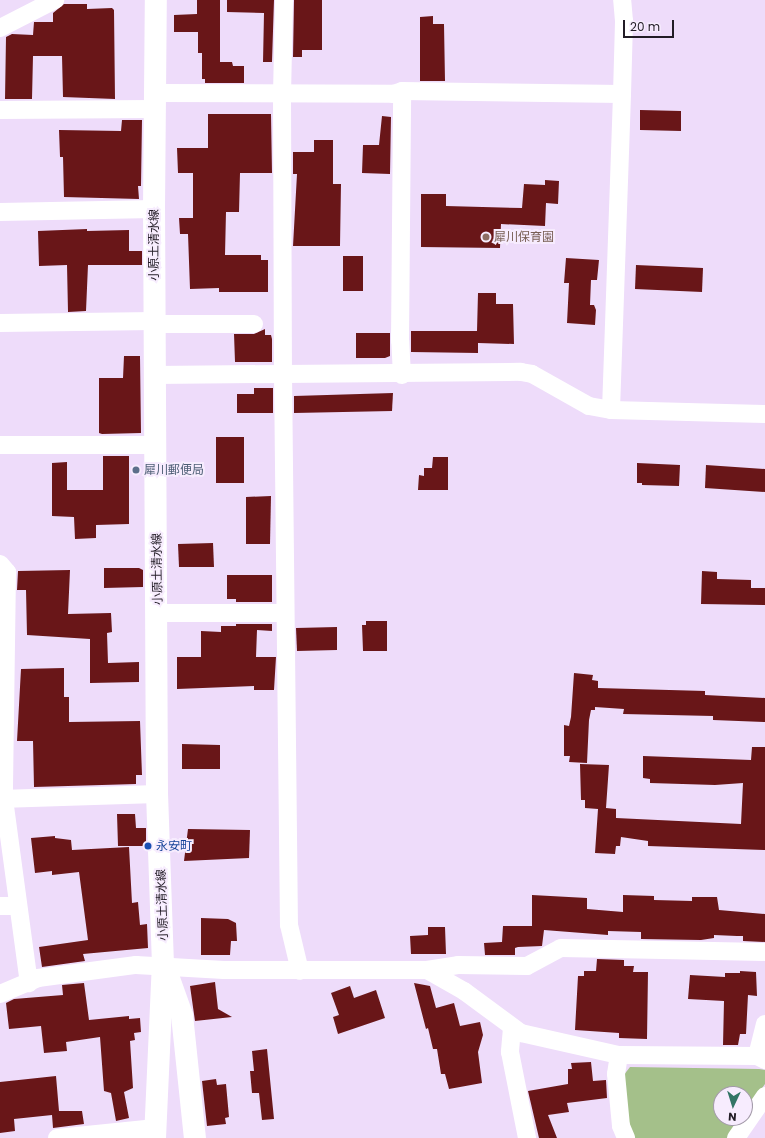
<!DOCTYPE html>
<meta charset="utf-8">
<style>
body{margin:0}
#map{position:relative;width:765px;height:1138px;overflow:hidden;background:#eedcfa;font-family:Poppins,"Noto Sans JP",sans-serif}
div>[style]{position:absolute}
[style*='--x']{left:calc(var(--x)*1px);top:calc(var(--y)*1px);width:calc(var(--w)*1px);rotate:calc(var(--a)*1deg)}
.green>*{inset:0;background:#a4c08a}
.building>*{inset:0;background:#691618}
.street>*{height:18px;margin:-9px;padding:0 9px;transform-origin:9px;border-radius:9px;background:#fff}
.secondary>*{height:22px;margin:-11px;padding:0 11px;transform-origin:11px;border-radius:11px;background:#fff}
.dots>*{width:11px;height:11px;translate:-50% -50%;box-sizing:border-box;border:2px solid #f7ecfe;border-radius:50%}
span{translate:-50% -50%;white-space:nowrap;text-align:center;line-height:1.15;-webkit-text-stroke:4px #f7ecfe;paint-order:stroke}
.education-label{font-size:12px;color:#785e54}
.left{translate:0 -50%;text-align:left}
.street-label{font-size:12px;color:#221c26}
.service-label{font-size:12px;color:#4e5e75}
.transit-label{font-size:12px;color:#164399}
.north{position:absolute;left:713px;top:1086px;width:40px;height:40px;box-sizing:border-box;background:#f7ecfe;border:1px solid #a299a8;border-radius:50%;rotate:184deg;font-size:11px;font-weight:700;line-height:16px;text-align:center;color:#221c26}
.north::after{content:'';display:block;margin:auto;width:14px;height:18px;background:#337566;clip-path:polygon(50% 0,100% 100%,50% 72%,0 100%)}
.scale{position:absolute;left:623px;top:20px;width:51px;height:18px;box-sizing:border-box;border:2px solid #221c26;border-top:0;padding-left:5px;font-size:12px;line-height:14px;white-space:nowrap;color:#221c26;-webkit-text-stroke:3px #f7ecfe;paint-order:stroke}
</style>
<div id="map">
<div class="green">
<i style="clip-path:polygon(630px 1067px,759px 1069px,765px 1070px,765px 1084px,745px 1112px,745px 1094px,721px 1094px,721px 1118px,741px 1118px,727px 1138px,632px 1138px,626px 1120px,623px 1076px)"></i>
</div>
<div class="building">
<i style="clip-path:polygon(197px 0,220px 0,220px 62px,232px 62px,233px 66px,244px 66px,244px 83px,205px 83px,205px 79px,202px 79px,202px 53px,198px 53px,198px 32px,174px 32px,174px 15px,197px 14px)"></i>
<i style="clip-path:polygon(227px 0,274px 0,272px 62px,263px 62px,264px 13px,227px 12px)"></i>
<i style="clip-path:polygon(294px 0,322px 0,322px 50px,302px 50px,302px 57px,293px 57px)"></i>
<i style="clip-path:polygon(64px 4px,87px 4px,87px 9px,112px 8px,114px 10px,115px 99px,63px 97px,62px 56px,33px 56px,32px 99px,5px 99px,6px 37px,12px 34px,33px 35px,34px 22px,53px 22px,53px 13px)"></i>
<i style="clip-path:polygon(433px 16px,433px 24px,444px 24px,445px 81px,420px 81px,420px 17px)"></i>
<i style="clip-path:polygon(640px 110px,681px 111px,681px 131px,640px 130px)"></i>
<i style="clip-path:polygon(208px 114px,271px 114px,272px 173px,240px 173px,239px 212px,226px 212px,225px 255px,261px 255px,261px 260px,268px 260px,268px 292px,219px 292px,219px 288px,190px 289px,188px 234px,180px 234px,179px 218px,193px 218px,193px 173px,178px 173px,177px 148px,208px 148px)"></i>
<i style="clip-path:polygon(382px 116px,391px 117px,390px 174px,362px 173px,363px 145px,379px 145px)"></i>
<i style="clip-path:polygon(122px 120px,142px 120px,141px 186px,138px 186px,139px 199px,64px 197px,63px 157px,60px 157px,59px 130px,121px 131px)"></i>
<i style="clip-path:polygon(314px 140px,333px 140px,333px 184px,341px 184px,340px 246px,293px 246px,297px 174px,293px 174px,293px 152px,314px 152px)"></i>
<i style="clip-path:polygon(545px 180px,559px 181px,558px 204px,546px 203px,545px 226px,501px 224px,500px 248px,421px 247px,421px 194px,446px 194px,446px 206px,522px 208px,524px 184px,545px 185px)"></i>
<i style="clip-path:polygon(87px 229px,87px 231px,129px 230px,129px 251px,142px 251px,142px 265px,88px 265px,86px 311px,68px 312px,67px 265px,39px 266px,38px 231px)"></i>
<i style="clip-path:polygon(343px 256px,363px 256px,363px 291px,343px 291px)"></i>
<i style="clip-path:polygon(566px 258px,599px 260px,597px 280px,591px 280px,590px 305px,594px 305px,596px 310px,595px 325px,567px 323px,569px 283px,564px 283px)"></i>
<i style="clip-path:polygon(636px 265px,703px 268px,702px 292px,635px 289px)"></i>
<i style="clip-path:polygon(478px 293px,496px 293px,496px 304px,513px 304px,514px 344px,478px 343px,478px 353px,411px 352px,411px 331px,477px 331px)"></i>
<i style="clip-path:polygon(265px 329px,265px 335px,271px 335px,272px 339px,272px 362px,235px 362px,234px 334px,254px 334px)"></i>
<i style="clip-path:polygon(356px 333px,390px 333px,390px 356px,385px 358px,356px 358px)"></i>
<i style="clip-path:polygon(124px 356px,140px 356px,141px 433px,102px 434px,99px 433px,99px 378px,123px 378px)"></i>
<i style="clip-path:polygon(254px 388px,273px 388px,273px 413px,237px 413px,237px 394px,254px 394px)"></i>
<i style="clip-path:polygon(393px 393px,392px 411px,294px 413px,294px 396px)"></i>
<i style="clip-path:polygon(216px 437px,244px 437px,244px 483px,216px 483px)"></i>
<i style="clip-path:polygon(103px 456px,129px 456px,129px 524px,96px 525px,96px 538px,75px 539px,74px 517px,52px 516px,52px 463px,67px 462px,67px 490px,103px 490px)"></i>
<i style="clip-path:polygon(433px 457px,448px 457px,448px 490px,418px 490px,419px 475px,424px 476px,424px 468px,432px 468px)"></i>
<i style="clip-path:polygon(637px 463px,680px 465px,679px 486px,642px 485px,642px 483px,637px 483px)"></i>
<i style="clip-path:polygon(706px 465px,765px 469px,765px 492px,705px 488px)"></i>
<i style="clip-path:polygon(271px 496px,270px 544px,246px 544px,246px 497px)"></i>
<i style="clip-path:polygon(213px 543px,214px 567px,179px 567px,178px 544px)"></i>
<i style="clip-path:polygon(104px 568px,139px 568px,143px 570px,143px 587px,104px 588px)"></i>
<i style="clip-path:polygon(70px 570px,68px 614px,111px 613px,112px 632px,107px 633px,108px 663px,139px 662px,139px 682px,90px 683px,90px 639px,27px 635px,26px 590px,17px 590px,18px 571px)"></i>
<i style="clip-path:polygon(702px 571px,717px 572px,717px 579px,751px 580px,751px 588px,765px 588px,765px 605px,701px 604px)"></i>
<i style="clip-path:polygon(227px 575px,272px 575px,272px 602px,236px 602px,236px 599px,227px 599px)"></i>
<i style="clip-path:polygon(366px 621px,387px 621px,387px 651px,363px 651px,362px 625px,366px 625px)"></i>
<i style="clip-path:polygon(236px 624px,272px 624px,272px 631px,257px 630px,256px 657px,276px 657px,274px 690px,254px 690px,254px 686px,177px 689px,177px 657px,201px 657px,201px 631px,221px 632px,221px 626px,236px 626px)"></i>
<i style="clip-path:polygon(337px 627px,337px 650px,297px 651px,296px 628px)"></i>
<i style="clip-path:polygon(64px 668px,64px 697px,69px 697px,69px 722px,140px 721px,142px 775px,136px 775px,136px 784px,34px 787px,33px 741px,17px 741px,21px 669px)"></i>
<i style="clip-path:polygon(574px 673px,593px 675px,592px 680px,598px 681px,598px 688px,705px 691px,705px 695px,765px 698px,765px 722px,713px 720px,713px 716px,623px 714px,624px 709px,595px 707px,595px 710px,591px 710px,589px 720px,587px 763px,569px 762px,570px 756px,564px 756px,564px 725px,569px 726px,571px 717px)"></i>
<i style="clip-path:polygon(182px 744px,220px 745px,220px 769px,182px 769px)"></i>
<i style="clip-path:polygon(752px 747px,765px 747px,765px 850px,648px 846px,648px 841px,621px 837px,620px 846px,616px 846px,615px 854px,595px 853px,598px 809px,585px 808px,585px 800px,581px 800px,580px 764px,609px 765px,606px 808px,616px 809px,616px 818px,741px 824px,743px 783px,715px 785px,650px 783px,650px 779px,643px 778px,643px 756px,751px 760px)"></i>
<i style="clip-path:polygon(117px 814px,135px 814px,136px 828px,146px 828px,146px 846px,118px 846px)"></i>
<i style="clip-path:polygon(188px 829px,250px 830px,249px 858px,184px 861px)"></i>
<i style="clip-path:polygon(55px 836px,55px 838px,71px 840px,72px 850px,129px 847px,132px 903px,138px 902px,140px 925px,147px 924px,148px 948px,83px 954px,85px 961px,42px 967px,39px 947px,88px 940px,79px 872px,52px 875px,52px 871px,35px 873px,31px 838px)"></i>
<i style="clip-path:polygon(532px 895px,587px 898px,587px 909px,623px 912px,623px 895px,654px 896px,654px 900px,692px 901px,692px 897px,717px 897px,719px 910px,765px 914px,765px 942px,743px 941px,743px 936px,737px 936px,714px 935px,714px 938px,701px 940px,641px 939px,641px 932px,608px 931px,608px 935px,544px 930px,542px 946px,518px 947px,515px 948px,515px 955px,485px 955px,484px 943px,502px 942px,503px 926px,532px 926px)"></i>
<i style="clip-path:polygon(201px 918px,228px 919px,236px 923px,237px 941px,231px 941px,230px 955px,201px 955px)"></i>
<i style="clip-path:polygon(428px 927px,445px 927px,446px 954px,411px 954px,410px 936px,428px 935px)"></i>
<i style="clip-path:polygon(597px 959px,624px 960px,624px 966px,634px 966px,633px 972px,648px 972px,647px 1039px,619px 1038px,619px 1033px,575px 1030px,578px 976px,584px 976px,584px 971px,596px 971px)"></i>
<i style="clip-path:polygon(740px 971px,756px 972px,757px 996px,748px 995px,746px 1034px,740px 1034px,738px 1045px,723px 1045px,724px 1001px,688px 999px,690px 975px,725px 977px,725px 973px,740px 973px)"></i>
<i style="clip-path:polygon(215px 982px,218px 1009px,232px 1017px,195px 1021px,190px 986px)"></i>
<i style="clip-path:polygon(84px 983px,89px 1020px,129px 1016px,129px 1019px,140px 1018px,141px 1032px,134px 1033px,135px 1040px,130px 1041px,133px 1088px,124px 1092px,129px 1118px,116px 1121px,111px 1093px,104px 1091px,100px 1037px,66px 1042px,67px 1051px,44px 1053px,41px 1026px,9px 1029px,6px 1003px,14px 999px,63px 995px,62px 985px)"></i>
<i style="clip-path:polygon(414px 983px,430px 986px,436px 1008px,454px 1003px,460px 1026px,480px 1022px,483px 1035px,478px 1052px,482px 1083px,449px 1089px,445px 1074px,441px 1074px,437px 1049px,433px 1049px,428px 1028px,426px 1029px)"></i>
<i style="clip-path:polygon(350px 986px,354px 998px,376px 990px,385px 1018px,338px 1034px,333px 1017px,339px 1015px,331px 993px)"></i>
<i style="clip-path:polygon(267px 1049px,274px 1119px,262px 1120px,259px 1093px,252px 1093px,250px 1071px,254px 1071px,252px 1051px)"></i>
<i style="clip-path:polygon(591px 1062px,593px 1081px,606px 1080px,607px 1098px,567px 1103px,569px 1112px,548px 1115px,557px 1138px,539px 1138px,528px 1091px,568px 1084px,568px 1069px,572px 1069px,571px 1063px)"></i>
<i style="clip-path:polygon(56px 1076px,59px 1111px,82px 1111px,84px 1124px,53px 1128px,52px 1115px,14px 1119px,15px 1131px,0 1133px,0 1082px)"></i>
<i style="clip-path:polygon(216px 1079px,217px 1085px,226px 1084px,229px 1117px,225px 1118px,226px 1124px,207px 1126px,202px 1081px)"></i>
</div>
<div class="street">
<i style="--x:284;--y:0;--w:94;--a:91.2"></i>
<i style="--x:282;--y:94;--w:279;--a:89.8"></i>
<i style="--x:283;--y:373;--w:552;--a:89.38"></i>
<i style="--x:289;--y:925;--w:47;--a:76.6"></i>
<i style="--x:0;--y:28;--w:62;--a:-27"></i>
<i style="--x:155;--y:93;--w:238;--a:0.2"></i>
<i style="--x:393;--y:94;--w:9;--a:-18"></i>
<i style="--x:402;--y:91;--w:220;--a:0.8"></i>
<i style="--x:0;--y:110;--w:154;--a:-0.4"></i>
<i style="--x:0;--y:212;--w:154;--a:-1.1"></i>
<i style="--x:0;--y:323;--w:155;--a:-0.7"></i>
<i style="--x:155;--y:324;--w:99;--a:0"></i>
<i style="--x:154;--y:375;--w:367;--a:-0.5"></i>
<i style="--x:521;--y:372;--w:11;--a:10"></i>
<i style="--x:532;--y:374;--w:65;--a:29.3"></i>
<i style="--x:589;--y:406;--w:22;--a:10"></i>
<i style="--x:611;--y:410;--w:154;--a:1.5"></i>
<i style="--x:402;--y:375;--w:34;--a:-93"></i>
<i style="--x:400;--y:341;--w:250;--a:-89.5"></i>
<i style="--x:611;--y:410;--w:316;--a:-88"></i>
<i style="--x:622;--y:94;--w:73;--a:-88.4"></i>
<i style="--x:624;--y:21;--w:21;--a:-95"></i>
<i style="--x:0;--y:445;--w:155;--a:0"></i>
<i style="--x:0;--y:564;--w:11;--a:49"></i>
<i style="--x:7;--y:572;--w:227;--a:90.8"></i>
<i style="--x:4;--y:799;--w:186;--a:82.3"></i>
<i style="--x:158;--y:613;--w:126;--a:0"></i>
<i style="--x:0;--y:799;--w:157;--a:-1.8"></i>
<i style="--x:0;--y:906;--w:18;--a:0"></i>
<i style="--x:427;--y:970;--w:43;--a:29.6"></i>
<i style="--x:464;--y:991;--w:71;--a:36.4"></i>
<i style="--x:521;--y:1033;--w:100;--a:12.7"></i>
<i style="--x:619;--y:1055;--w:138;--a:0.4"></i>
<i style="--x:757;--y:1056;--w:9;--a:27"></i>
<i style="--x:0;--y:994;--w:41;--a:-22.8"></i>
<i style="--x:38;--y:978;--w:99;--a:-7.6"></i>
<i style="--x:136;--y:965;--w:88;--a:3.3"></i>
<i style="--x:224;--y:970;--w:203;--a:0"></i>
<i style="--x:427;--y:970;--w:31;--a:-9"></i>
<i style="--x:458;--y:965;--w:69;--a:0.8"></i>
<i style="--x:527;--y:966;--w:38;--a:-28"></i>
<i style="--x:561;--y:948;--w:204;--a:1.1"></i>
<i style="--x:512;--y:1028;--w:24;--a:95"></i>
<i style="--x:510;--y:1052;--w:88;--a:78.8"></i>
<i style="--x:619;--y:1055;--w:19;--a:99"></i>
<i style="--x:616;--y:1074;--w:52;--a:84.5"></i>
<i style="--x:621;--y:1126;--w:13;--a:67"></i>
<i style="--x:757;--y:1056;--w:33;--a:-76"></i>
<i style="--x:57;--y:1138;--w:99;--a:-5.8"></i>
<i style="--x:736;--y:1138;--w:51;--a:-55.4"></i>
</div>
<div class="secondary">
<i style="--x:167;--y:973;--w:45;--a:70.3"></i>
<i style="--x:182;--y:1015;--w:124;--a:84"></i>
<i style="--x:155;--y:1138;--w:173;--a:-87.4"></i>
<i style="--x:163;--y:965;--w:171;--a:-92"></i>
<i style="--x:157;--y:794;--w:585;--a:-90.29"></i>
<i style="--x:154;--y:209;--w:209;--a:-89.5"></i>
</div>
<div class="dots">
<i style="left:486px;top:237px;background:#8d6e63"></i>
<i style="left:136px;top:470px;background:#5c6f8a"></i>
<i style="left:148px;top:846px;background:#1a4fb4"></i>
</div>
<div class="education-label">
<span class="left" style="left:494px;top:237px">犀川保育園</span>
</div>
<div class="street-label">
<span style="left:154px;top:245px;rotate:-90deg">小原土清水線</span>
<span style="left:157px;top:569px;rotate:-91deg">小原土清水線</span>
<span style="left:162px;top:905px;rotate:-92deg">小原土清水線</span>
</div>
<div class="service-label">
<span class="left" style="left:144px;top:470px">犀川郵便局</span>
</div>
<div class="transit-label">
<span class="left" style="left:156px;top:846px">永安町</span>
</div>
<div class="north">N</div>
<div class="scale">20 m</div>
</div>
